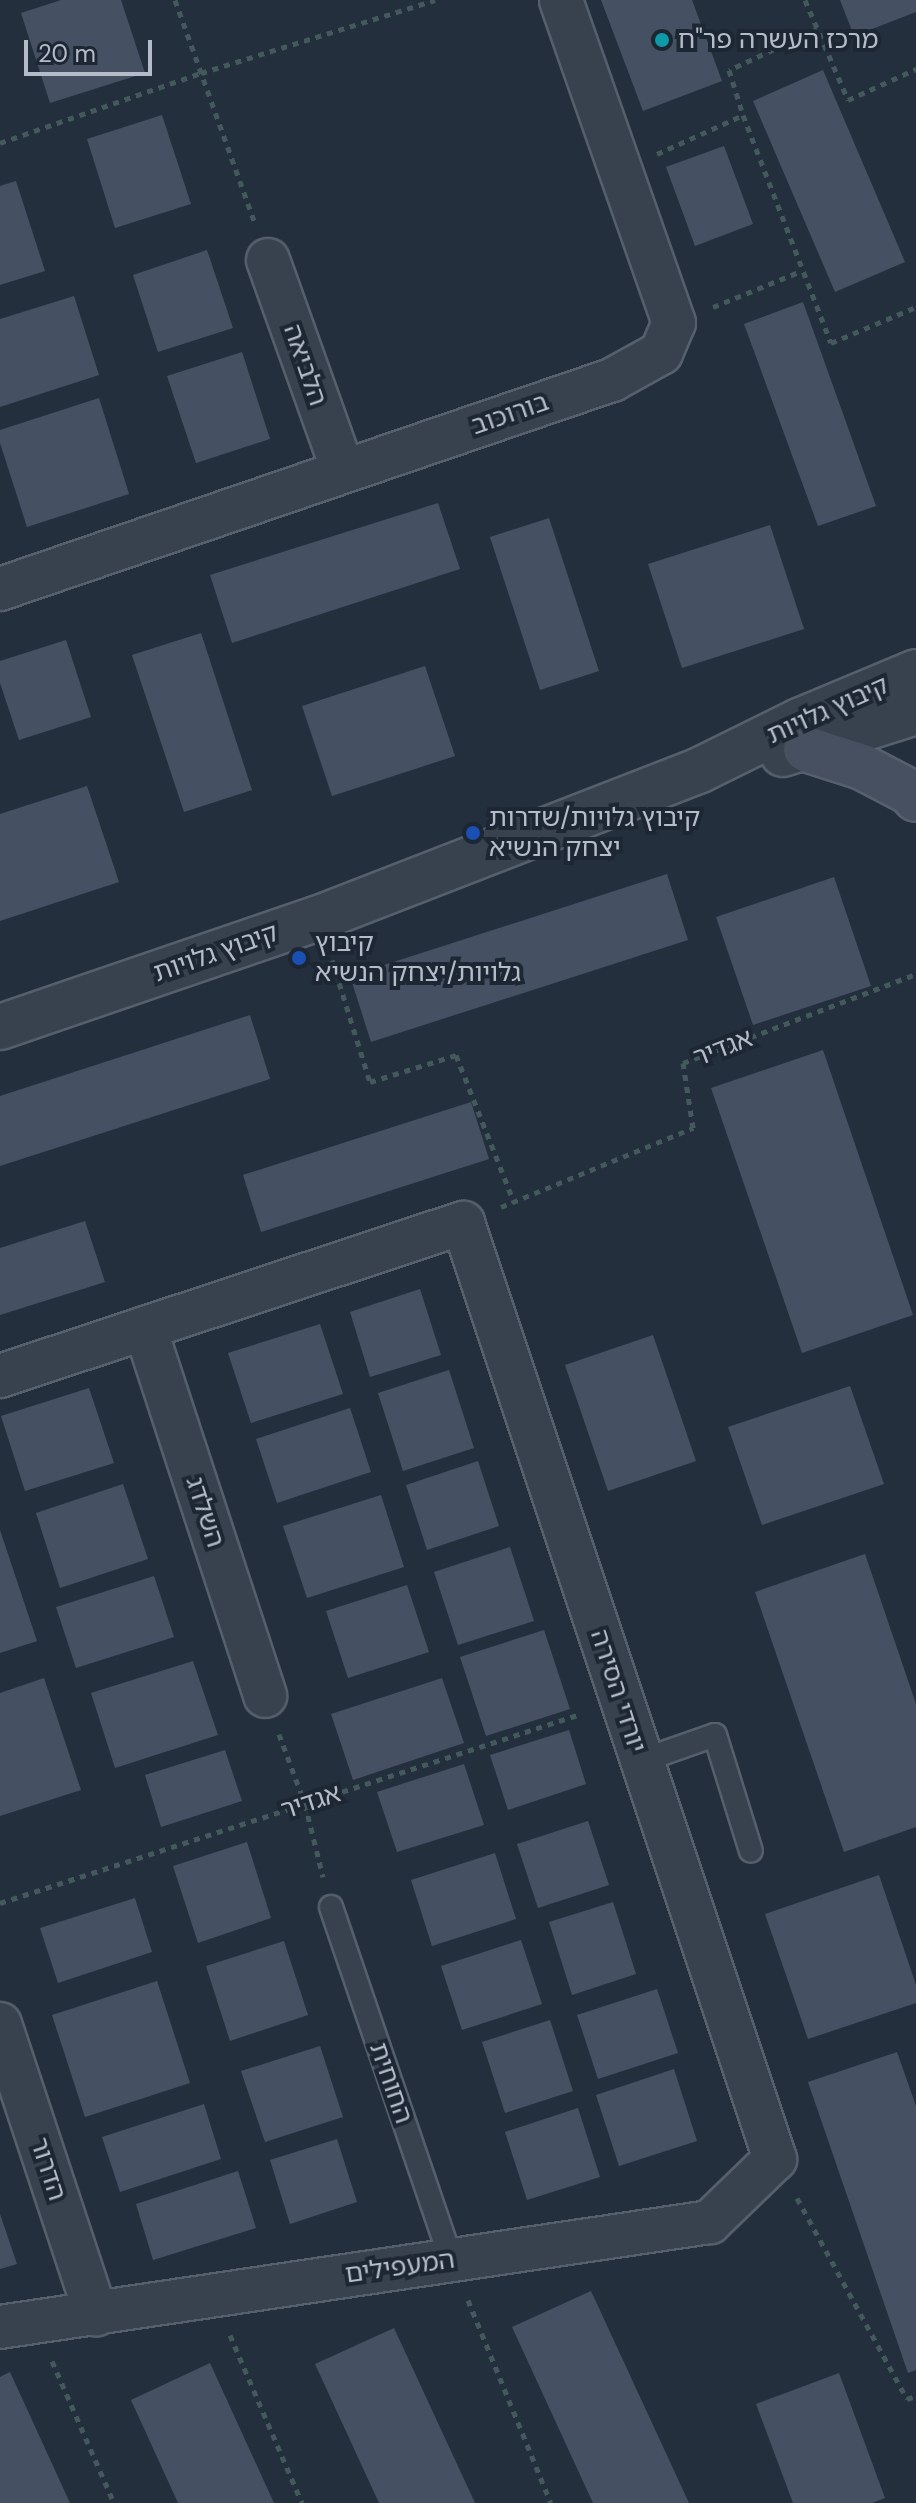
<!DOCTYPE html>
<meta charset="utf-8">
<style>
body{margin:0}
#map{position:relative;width:916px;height:2503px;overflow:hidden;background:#242f3e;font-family:"DM Sans","Noto Sans Hebrew",sans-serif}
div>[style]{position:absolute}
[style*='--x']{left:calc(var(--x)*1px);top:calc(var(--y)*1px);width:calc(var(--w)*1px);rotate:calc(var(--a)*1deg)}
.building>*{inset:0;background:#455162}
.path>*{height:5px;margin-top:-2.5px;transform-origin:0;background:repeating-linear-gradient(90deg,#44595c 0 6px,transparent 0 12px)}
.roads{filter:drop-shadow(2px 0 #565f6c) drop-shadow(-2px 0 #565f6c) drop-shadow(0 2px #565f6c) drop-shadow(0 -2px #565f6c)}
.service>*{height:22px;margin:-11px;padding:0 11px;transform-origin:11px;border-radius:11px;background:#38414e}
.minor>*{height:42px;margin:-21px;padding:0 21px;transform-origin:21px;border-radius:21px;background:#38414e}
.tertiary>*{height:44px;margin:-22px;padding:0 22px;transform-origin:22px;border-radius:22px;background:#38414e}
.secondary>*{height:44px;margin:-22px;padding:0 22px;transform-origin:22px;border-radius:22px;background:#465061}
.dots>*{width:22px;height:22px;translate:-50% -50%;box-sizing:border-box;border:4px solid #1d2633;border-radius:50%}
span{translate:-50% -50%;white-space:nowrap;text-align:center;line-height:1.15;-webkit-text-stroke:8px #1d2633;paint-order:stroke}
.poi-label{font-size:26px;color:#b4bcc9}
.left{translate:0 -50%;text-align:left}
.street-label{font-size:26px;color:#b4bcc9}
.scale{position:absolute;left:24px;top:40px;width:128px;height:36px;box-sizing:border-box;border:4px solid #b4bcc9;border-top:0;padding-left:10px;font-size:24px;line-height:28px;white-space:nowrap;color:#b4bcc9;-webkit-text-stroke:6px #1d2633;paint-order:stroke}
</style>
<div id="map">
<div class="building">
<i style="clip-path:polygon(61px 0,121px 0,145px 73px,50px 103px,21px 13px)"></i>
<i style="clip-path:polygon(601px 0,692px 0,722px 81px,643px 111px)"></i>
<i style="clip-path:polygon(840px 0,916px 0,916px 12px,854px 36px)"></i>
<i style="clip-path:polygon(823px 70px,905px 262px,835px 292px,753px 101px)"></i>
<i style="clip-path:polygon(162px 115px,191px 204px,115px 228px,87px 139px)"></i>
<i style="clip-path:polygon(724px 146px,753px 224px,695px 246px,666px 167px)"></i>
<i style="clip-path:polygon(16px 181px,45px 271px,0 285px,0 186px)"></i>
<i style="clip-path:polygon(207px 250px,233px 328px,158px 352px,133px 275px)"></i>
<i style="clip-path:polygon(74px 296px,99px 375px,0 407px,0 319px)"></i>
<i style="clip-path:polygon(803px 302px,876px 506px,818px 526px,744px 324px)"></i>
<i style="clip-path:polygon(242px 352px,270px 439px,196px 463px,167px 376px)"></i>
<i style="clip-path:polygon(99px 398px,129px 494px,27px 527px,0 443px,0 430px)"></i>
<i style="clip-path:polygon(438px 503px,460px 569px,232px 643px,210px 575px)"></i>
<i style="clip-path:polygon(549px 518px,599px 671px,540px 690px,490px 537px)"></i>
<i style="clip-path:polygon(770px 525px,804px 629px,682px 668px,648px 564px)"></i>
<i style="clip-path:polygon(201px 633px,252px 790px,184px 812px,132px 655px)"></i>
<i style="clip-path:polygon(66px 640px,91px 717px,19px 740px,0 683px,0 661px)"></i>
<i style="clip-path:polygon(425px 666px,455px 756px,332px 796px,302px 706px)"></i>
<i style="clip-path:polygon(87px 786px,119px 882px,0 921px,0 814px)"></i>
<i style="clip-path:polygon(667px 874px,688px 940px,371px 1042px,350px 976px)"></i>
<i style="clip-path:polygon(834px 877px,871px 986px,753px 1025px,716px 917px)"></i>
<i style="clip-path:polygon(250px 1015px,270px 1079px,0 1166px,0 1096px)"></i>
<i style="clip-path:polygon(823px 1050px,913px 1315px,802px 1353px,711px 1088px)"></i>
<i style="clip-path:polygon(471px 1102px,489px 1159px,261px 1232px,243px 1175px)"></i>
<i style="clip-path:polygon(85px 1221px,105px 1282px,0 1315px,0 1248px)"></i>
<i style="clip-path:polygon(420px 1289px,441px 1355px,370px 1377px,350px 1312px)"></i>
<i style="clip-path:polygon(320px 1324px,343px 1394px,251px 1423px,228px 1353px)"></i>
<i style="clip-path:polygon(653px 1335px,696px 1461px,608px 1491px,565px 1365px)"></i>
<i style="clip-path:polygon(449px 1370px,474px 1448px,403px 1471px,378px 1393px)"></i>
<i style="clip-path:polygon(850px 1386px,884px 1484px,762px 1525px,728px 1427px)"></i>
<i style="clip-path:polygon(89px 1388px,114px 1463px,25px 1491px,1px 1416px)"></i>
<i style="clip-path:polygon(350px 1408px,371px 1472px,277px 1503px,256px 1439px)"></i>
<i style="clip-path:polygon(478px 1461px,499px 1526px,427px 1550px,406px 1485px)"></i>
<i style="clip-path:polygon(123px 1484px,148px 1559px,60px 1588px,36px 1513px)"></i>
<i style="clip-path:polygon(381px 1495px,404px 1567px,307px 1598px,283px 1526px)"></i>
<i style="clip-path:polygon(0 1530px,37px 1641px,0 1653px)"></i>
<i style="clip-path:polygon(510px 1547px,534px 1621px,458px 1645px,434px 1572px)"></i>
<i style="clip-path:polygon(865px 1554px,916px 1704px,916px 1827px,844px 1852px,755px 1592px)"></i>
<i style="clip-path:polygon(154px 1576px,174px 1637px,76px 1668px,56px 1607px)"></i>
<i style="clip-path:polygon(407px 1585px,429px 1652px,348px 1678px,326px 1611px)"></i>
<i style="clip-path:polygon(544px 1630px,570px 1709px,486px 1736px,460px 1657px)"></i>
<i style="clip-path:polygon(193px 1661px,218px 1735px,115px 1768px,91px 1693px)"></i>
<i style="clip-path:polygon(44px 1678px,81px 1790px,0 1816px,0 1693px)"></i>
<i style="clip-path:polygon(442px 1678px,464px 1743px,353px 1780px,331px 1714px)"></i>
<i style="clip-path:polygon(569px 1730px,586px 1784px,508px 1810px,490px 1755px)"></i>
<i style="clip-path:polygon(225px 1750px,242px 1801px,161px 1827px,145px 1775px)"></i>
<i style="clip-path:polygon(464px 1764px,484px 1825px,397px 1852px,377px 1792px)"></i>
<i style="clip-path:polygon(588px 1821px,609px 1885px,538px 1908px,517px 1844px)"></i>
<i style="clip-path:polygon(247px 1842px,271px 1918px,198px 1943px,173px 1866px)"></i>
<i style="clip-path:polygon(495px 1853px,516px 1919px,432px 1946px,411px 1880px)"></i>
<i style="clip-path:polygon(879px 1875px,916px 1985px,916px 2003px,808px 2039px,765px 1914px)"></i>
<i style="clip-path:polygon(135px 1898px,152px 1952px,58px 1983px,40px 1928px)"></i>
<i style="clip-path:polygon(613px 1902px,636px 1974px,572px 1995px,549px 1922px)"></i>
<i style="clip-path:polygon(521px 1940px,542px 2004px,462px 2030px,441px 1966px)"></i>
<i style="clip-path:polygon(284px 1941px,308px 2015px,230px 2041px,206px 1966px)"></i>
<i style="clip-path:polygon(157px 1981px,190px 2083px,85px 2117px,52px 2015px)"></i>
<i style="clip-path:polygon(657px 1989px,678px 2053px,598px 2079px,577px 2015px)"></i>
<i style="clip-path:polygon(550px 2020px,573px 2091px,505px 2113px,482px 2042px)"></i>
<i style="clip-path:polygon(320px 2046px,343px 2117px,265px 2142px,241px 2071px)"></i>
<i style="clip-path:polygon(897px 2052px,916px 2106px,916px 2370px,908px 2373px,808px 2082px)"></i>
<i style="clip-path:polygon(674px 2069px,697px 2141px,619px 2166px,596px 2095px)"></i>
<i style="clip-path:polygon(204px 2104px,221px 2159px,120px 2192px,102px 2137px)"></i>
<i style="clip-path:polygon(578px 2108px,600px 2177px,527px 2200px,505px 2132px)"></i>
<i style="clip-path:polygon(337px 2139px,357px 2202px,290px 2224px,270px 2160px)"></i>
<i style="clip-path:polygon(238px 2171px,256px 2228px,153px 2260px,136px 2204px)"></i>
<i style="clip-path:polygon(0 2214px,17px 2264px,0 2269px)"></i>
<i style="clip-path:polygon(591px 2291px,689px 2503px,593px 2503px,512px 2327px)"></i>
<i style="clip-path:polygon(394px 2328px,475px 2503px,379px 2503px,315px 2364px)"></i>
<i style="clip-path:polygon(210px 2363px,274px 2503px,178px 2503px,131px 2400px)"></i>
<i style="clip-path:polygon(10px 2372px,70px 2503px,0 2503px,0 2377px)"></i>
<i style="clip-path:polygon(839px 2373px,885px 2498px,872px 2503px,793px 2503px,756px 2404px)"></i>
</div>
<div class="path">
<i style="--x:175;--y:0;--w:235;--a:70.3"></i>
<i style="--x:805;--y:0;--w:109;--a:66.7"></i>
<i style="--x:848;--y:100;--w:75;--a:-24.5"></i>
<i style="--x:817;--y:29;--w:97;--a:155"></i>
<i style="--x:729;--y:70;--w:47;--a:72.7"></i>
<i style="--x:743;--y:115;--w:244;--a:68.9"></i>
<i style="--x:831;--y:343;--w:92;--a:-23"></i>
<i style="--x:0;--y:143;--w:213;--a:-19.2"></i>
<i style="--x:201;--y:73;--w:245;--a:-17.3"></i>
<i style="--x:657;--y:154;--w:94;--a:-24.4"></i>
<i style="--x:713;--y:307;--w:95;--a:-22.2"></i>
<i style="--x:332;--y:960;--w:128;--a:72.7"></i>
<i style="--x:370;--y:1082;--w:90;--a:-17.4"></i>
<i style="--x:456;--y:1055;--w:158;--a:68.5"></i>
<i style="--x:501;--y:1207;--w:208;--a:-22.4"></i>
<i style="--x:693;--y:1128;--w:66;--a:-98.7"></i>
<i style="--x:683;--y:1063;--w:249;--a:-20.9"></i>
<i style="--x:279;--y:1734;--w:75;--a:69.6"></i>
<i style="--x:305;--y:1804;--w:75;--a:76.1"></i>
<i style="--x:0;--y:1903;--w:611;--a:-18.02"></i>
<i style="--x:797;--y:2198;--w:229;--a:61.3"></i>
<i style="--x:907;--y:2399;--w:9;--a:-18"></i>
<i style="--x:468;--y:2300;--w:219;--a:67.8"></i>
<i style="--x:230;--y:2335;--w:183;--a:66.8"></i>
<i style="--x:52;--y:2361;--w:155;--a:66.4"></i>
</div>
<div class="roads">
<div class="service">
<i style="--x:641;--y:1761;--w:78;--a:-19.4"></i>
<i style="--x:715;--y:1735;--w:121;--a:72.8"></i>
<i style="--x:331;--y:1907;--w:372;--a:71.2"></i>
</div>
<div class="minor">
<i style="--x:268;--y:260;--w:224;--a:70.4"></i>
<i style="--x:0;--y:589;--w:647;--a:-18.86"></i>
<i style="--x:612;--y:380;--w:56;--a:-28.9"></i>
<i style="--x:661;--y:353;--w:33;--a:-67"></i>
<i style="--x:674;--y:323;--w:342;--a:-109.3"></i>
<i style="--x:145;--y:1328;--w:387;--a:71.9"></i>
<i style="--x:0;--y:1376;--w:488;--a:-18.3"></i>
<i style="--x:463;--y:1223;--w:987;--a:71.57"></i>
<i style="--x:775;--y:2159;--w:91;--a:135.9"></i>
<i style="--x:710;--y:2222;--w:718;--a:171.59"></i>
<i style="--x:0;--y:2024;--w:306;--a:71.7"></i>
</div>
<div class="tertiary">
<i style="--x:783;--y:754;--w:139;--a:-17.5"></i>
<i style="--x:0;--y:1027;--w:337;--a:-18.9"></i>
<i style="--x:319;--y:918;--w:407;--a:-21.2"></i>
<i style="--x:698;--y:771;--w:113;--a:-26.3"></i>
<i style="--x:799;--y:721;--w:127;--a:-22.7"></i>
</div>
<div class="secondary">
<i style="--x:806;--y:749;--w:59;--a:17.8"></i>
<i style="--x:862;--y:767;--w:54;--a:27.5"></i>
<i style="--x:910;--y:792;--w:9;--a:49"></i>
</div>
</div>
<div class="dots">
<i style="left:662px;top:40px;background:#0f9aa8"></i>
<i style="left:473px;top:833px;background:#1a4fb4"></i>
<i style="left:299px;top:958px;background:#1a4fb4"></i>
</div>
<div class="poi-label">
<span class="left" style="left:678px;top:40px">מרכז העשרה פר"ח</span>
<span class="left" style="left:489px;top:833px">קיבוץ גלויות/שדרות<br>יצחק הנשיא</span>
<span class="left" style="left:315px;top:958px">קיבוץ<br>גלויות/יצחק הנשיא</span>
</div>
<div class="street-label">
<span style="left:305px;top:365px;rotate:71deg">הלביאה</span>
<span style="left:510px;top:414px;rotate:-19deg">בורוכוב</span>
<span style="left:828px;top:710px;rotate:-24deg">קיבוץ גלויות</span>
<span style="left:216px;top:953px;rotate:-19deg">קיבוץ גלויות</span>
<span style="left:723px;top:1048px;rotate:-21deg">אגדיר</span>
<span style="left:205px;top:1512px;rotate:72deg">השלדג</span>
<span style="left:618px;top:1691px;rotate:72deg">יורדי הסירה</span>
<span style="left:311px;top:1802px;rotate:-18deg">אגדיר</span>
<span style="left:391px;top:2083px;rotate:71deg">החוחית</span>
<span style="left:48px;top:2169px;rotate:72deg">הדרור</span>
<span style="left:400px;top:2267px;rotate:-8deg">המעפילים</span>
</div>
<div class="scale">20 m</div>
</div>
